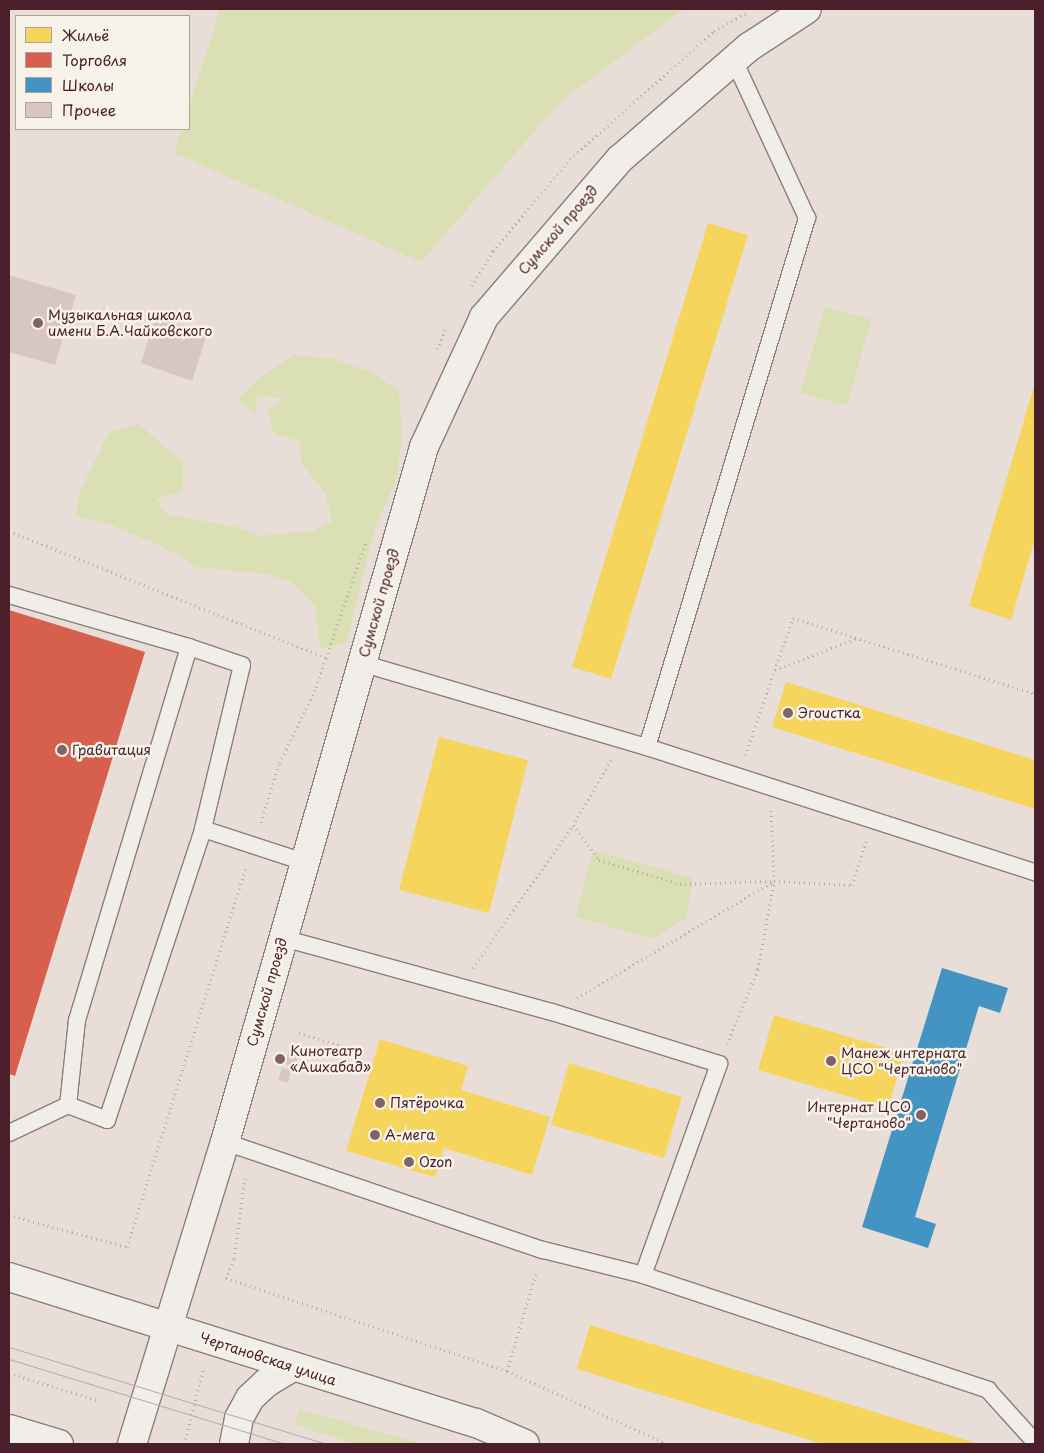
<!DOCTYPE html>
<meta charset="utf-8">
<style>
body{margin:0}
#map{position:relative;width:1044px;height:1453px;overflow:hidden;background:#e9ded7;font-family:"Playpen Sans",sans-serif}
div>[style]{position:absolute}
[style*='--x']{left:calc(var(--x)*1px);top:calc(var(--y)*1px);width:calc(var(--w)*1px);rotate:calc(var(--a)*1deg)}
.green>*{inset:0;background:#dae0b3}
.homes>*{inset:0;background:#f6d55c}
.shops>*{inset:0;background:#d6604d}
.schools>*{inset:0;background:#4393c3}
.building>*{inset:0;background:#d7c7c0}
.path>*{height:3px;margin-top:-1.5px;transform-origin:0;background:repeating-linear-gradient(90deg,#b4adab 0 1px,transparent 0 5px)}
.roads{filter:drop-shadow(1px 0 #8a7d7c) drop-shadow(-1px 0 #8a7d7c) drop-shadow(0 1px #8a7d7c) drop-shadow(0 -1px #8a7d7c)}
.service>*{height:16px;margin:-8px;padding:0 8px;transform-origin:8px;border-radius:8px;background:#f1eeea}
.tertiary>*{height:28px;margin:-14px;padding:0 14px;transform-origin:14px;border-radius:14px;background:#f1eeea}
.secondary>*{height:28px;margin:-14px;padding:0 14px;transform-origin:14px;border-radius:14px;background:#f1eeea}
.tram>*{height:1px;margin:-0.5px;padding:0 0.5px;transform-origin:0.5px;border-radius:0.5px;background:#b4adab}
.dots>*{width:14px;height:14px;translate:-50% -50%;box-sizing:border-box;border:2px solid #f7f3e8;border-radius:50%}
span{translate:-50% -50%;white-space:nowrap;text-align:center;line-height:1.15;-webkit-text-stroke:5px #f7f3e8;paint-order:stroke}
.street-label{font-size:14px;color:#4a1f2b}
.poi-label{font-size:14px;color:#4a1f2b}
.left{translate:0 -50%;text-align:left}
.right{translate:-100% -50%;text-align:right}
.frame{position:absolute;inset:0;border:10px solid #4a1f2b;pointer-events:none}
.legend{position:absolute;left:15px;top:15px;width:175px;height:115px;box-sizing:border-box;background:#f7f3e8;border:1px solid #b29e9c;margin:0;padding:6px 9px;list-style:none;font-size:15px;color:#4a1f2b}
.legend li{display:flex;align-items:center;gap:10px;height:25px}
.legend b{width:25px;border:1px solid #b29e9c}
</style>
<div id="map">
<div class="green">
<i style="clip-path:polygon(220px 9px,684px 9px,560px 102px,421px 262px,174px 153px,182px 129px,189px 129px,189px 107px)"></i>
<i style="clip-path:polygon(825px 307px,871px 320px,847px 406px,800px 393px)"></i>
<i style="clip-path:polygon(294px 355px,334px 359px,372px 373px,399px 391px,402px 434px,397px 478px,374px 530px,346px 643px,320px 649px,315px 606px,292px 582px,266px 574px,196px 567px,165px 548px,104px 522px,75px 516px,81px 489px,109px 432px,139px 424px,183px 463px,183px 490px,156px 499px,167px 514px,236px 527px,259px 536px,313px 531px,332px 521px,326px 495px,301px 462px,300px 441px,274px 434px,267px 411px,282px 398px,258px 396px,255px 415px,238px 400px,261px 377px)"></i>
<i style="clip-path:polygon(593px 850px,693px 878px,686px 918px,652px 939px,576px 917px)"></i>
<i style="clip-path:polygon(299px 1409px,393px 1436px,425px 1444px,355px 1444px,295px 1425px)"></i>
</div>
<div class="homes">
<i style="clip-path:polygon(708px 223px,748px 235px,611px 679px,572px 667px)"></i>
<i style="clip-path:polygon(1035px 383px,1035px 538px,1011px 620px,969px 606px)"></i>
<i style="clip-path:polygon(786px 682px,1035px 760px,1035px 809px,772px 727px)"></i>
<i style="clip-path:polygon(439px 737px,528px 760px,489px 913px,399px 890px)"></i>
<i style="clip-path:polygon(774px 1015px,904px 1053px,888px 1108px,758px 1070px)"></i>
<i style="clip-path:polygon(380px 1039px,468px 1066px,461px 1090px,550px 1117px,532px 1175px,444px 1148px,435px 1177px,346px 1151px)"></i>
<i style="clip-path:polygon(569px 1063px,682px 1097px,664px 1158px,551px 1125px)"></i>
<i style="clip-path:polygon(590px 1325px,979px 1444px,823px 1444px,621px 1383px,577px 1369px)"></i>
</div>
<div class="shops">
<i style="clip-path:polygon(9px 610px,145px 652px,15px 1076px,9px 1074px)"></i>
</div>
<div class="schools">
<i style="clip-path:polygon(942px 968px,1008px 988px,1000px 1013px,979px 1006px,915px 1217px,936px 1224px,928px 1248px,862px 1227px)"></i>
</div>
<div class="building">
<i style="clip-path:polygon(9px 275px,76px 295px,55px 365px,9px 352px)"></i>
<i style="clip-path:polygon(156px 317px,207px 334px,192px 381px,141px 363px)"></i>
<i style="clip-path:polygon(290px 1047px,300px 1050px,295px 1067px,285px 1064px)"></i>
<i style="clip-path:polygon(282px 1068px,291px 1070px,288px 1083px,278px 1080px)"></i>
</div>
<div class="path">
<i style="--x:472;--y:286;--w:41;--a:-59"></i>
<i style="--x:493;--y:251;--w:120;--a:-50.1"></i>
<i style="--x:570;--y:159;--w:193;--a:-41.6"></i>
<i style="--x:714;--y:31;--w:38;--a:-29"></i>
<i style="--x:437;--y:349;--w:21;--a:-67"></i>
<i style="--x:9;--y:531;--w:341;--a:21.8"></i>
<i style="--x:326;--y:658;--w:34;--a:109"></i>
<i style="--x:315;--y:690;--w:82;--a:115.9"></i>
<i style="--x:279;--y:764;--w:64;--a:107.3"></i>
<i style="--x:326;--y:658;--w:123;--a:-71"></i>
<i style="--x:775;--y:670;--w:88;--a:-21.3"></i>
<i style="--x:745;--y:755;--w:145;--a:-70.7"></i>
<i style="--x:793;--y:618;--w:254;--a:17.4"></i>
<i style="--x:611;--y:760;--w:75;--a:120.3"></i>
<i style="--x:573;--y:825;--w:44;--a:53.4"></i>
<i style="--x:599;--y:860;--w:84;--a:16.5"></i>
<i style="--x:680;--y:884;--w:93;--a:-1.8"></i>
<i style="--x:473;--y:968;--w:174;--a:-55"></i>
<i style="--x:577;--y:998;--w:229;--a:-30.7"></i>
<i style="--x:774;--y:881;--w:78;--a:2.9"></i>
<i style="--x:852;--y:885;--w:46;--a:-72.3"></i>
<i style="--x:299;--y:1033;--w:55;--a:16.8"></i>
<i style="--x:727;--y:1044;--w:81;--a:-67.5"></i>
<i style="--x:758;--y:969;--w:89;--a:-79.7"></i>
<i style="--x:774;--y:881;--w:71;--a:-92.4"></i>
<i style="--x:245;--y:1178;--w:82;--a:97.7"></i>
<i style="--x:234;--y:1259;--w:21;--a:113"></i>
<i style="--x:226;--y:1278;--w:296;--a:18.3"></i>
<i style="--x:507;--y:1371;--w:176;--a:24.5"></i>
<i style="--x:9;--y:1215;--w:122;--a:15.2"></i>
<i style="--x:127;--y:1247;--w:398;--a:-72.6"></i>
<i style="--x:507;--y:1371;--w:105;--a:-73.5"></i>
<i style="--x:9;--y:1373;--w:95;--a:17.1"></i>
<i style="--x:184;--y:1444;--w:80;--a:-75.4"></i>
</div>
<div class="roads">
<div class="service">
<i style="--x:9;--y:595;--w:187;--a:16.1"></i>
<i style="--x:189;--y:647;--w:389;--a:106.7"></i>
<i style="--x:77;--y:1020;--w:85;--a:96"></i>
<i style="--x:68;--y:1105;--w:42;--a:21"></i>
<i style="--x:107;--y:1120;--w:306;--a:-71.7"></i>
<i style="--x:203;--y:829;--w:106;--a:18.1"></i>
<i style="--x:189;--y:647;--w:56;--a:18.8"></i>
<i style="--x:242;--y:665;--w:169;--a:103.4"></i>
<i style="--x:361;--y:663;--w:298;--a:16.4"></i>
<i style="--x:647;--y:747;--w:553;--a:-73.17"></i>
<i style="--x:807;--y:218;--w:174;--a:-114.8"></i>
<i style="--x:647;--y:747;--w:408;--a:17.9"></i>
<i style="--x:283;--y:938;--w:279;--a:15.4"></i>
<i style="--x:552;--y:1012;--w:175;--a:17.3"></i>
<i style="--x:719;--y:1064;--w:224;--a:109.8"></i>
<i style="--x:9;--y:1133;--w:65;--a:-25.4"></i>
<i style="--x:225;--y:1142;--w:336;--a:18.8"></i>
<i style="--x:543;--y:1250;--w:103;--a:14"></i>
<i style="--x:643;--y:1275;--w:364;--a:18.4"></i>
<i style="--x:988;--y:1390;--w:70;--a:47.9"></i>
</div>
<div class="tertiary">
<i style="--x:132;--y:1444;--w:316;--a:-72.9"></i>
<i style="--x:225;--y:1142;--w:723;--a:-74.02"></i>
<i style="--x:424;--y:447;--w:143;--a:-65.2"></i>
<i style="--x:484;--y:317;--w:208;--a:-49.3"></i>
<i style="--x:620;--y:159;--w:171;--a:-41"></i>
<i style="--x:749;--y:47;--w:69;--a:-33.2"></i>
</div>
<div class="secondary">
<i style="--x:9;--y:1277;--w:489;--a:17.4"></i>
<i style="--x:476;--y:1423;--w:53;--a:23.2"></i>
<i style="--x:9;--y:1429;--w:52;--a:16.7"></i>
<i style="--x:234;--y:1444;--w:26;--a:-79"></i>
<i style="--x:239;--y:1418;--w:23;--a:-61"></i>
<i style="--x:250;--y:1398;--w:22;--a:-43"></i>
<i style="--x:266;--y:1383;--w:29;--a:-31"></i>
</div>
</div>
<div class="tram">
<i style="--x:9;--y:1347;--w:332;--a:17"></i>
<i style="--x:9;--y:1359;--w:289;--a:17.1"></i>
</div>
<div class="dots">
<i style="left:38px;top:323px;background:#826267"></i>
<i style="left:788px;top:713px;background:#826267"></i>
<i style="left:62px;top:750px;background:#826267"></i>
<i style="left:280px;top:1059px;background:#826267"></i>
<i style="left:831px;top:1061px;background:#826267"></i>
<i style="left:380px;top:1103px;background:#826267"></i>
<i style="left:921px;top:1115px;background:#826267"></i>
<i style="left:375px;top:1135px;background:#826267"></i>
<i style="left:409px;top:1162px;background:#826267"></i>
</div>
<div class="street-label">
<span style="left:558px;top:230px;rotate:-49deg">Сумской проезд</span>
<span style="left:379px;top:603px;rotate:-74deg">Сумской проезд</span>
<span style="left:267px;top:992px;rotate:-74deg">Сумской проезд</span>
<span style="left:268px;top:1359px;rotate:18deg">Чертановская улица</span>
</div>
<div class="poi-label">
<span class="left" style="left:48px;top:323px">Музыкальная школа<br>имени Б.А.Чайковского</span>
<span class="left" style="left:798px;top:713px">Эгоистка</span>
<span class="left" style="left:72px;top:750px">Гравитация</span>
<span class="left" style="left:290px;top:1059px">Кинотеатр<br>«Ашхабад»</span>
<span class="left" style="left:841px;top:1061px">Манеж интерната<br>ЦСО "Чертаново"</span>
<span class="left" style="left:390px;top:1103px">Пятёрочка</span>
<span class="right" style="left:911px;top:1115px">Интернат ЦСО<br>"Чертаново"</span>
<span class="left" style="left:385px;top:1135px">А-мега</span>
<span class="left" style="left:419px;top:1162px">Ozon</span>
</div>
<div class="frame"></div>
<ul class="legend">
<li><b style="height:14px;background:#f6d55c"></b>Жильё</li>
<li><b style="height:14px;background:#d6604d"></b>Торговля</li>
<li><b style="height:14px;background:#4393c3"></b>Школы</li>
<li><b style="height:14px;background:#d7c7c0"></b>Прочее</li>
</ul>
</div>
